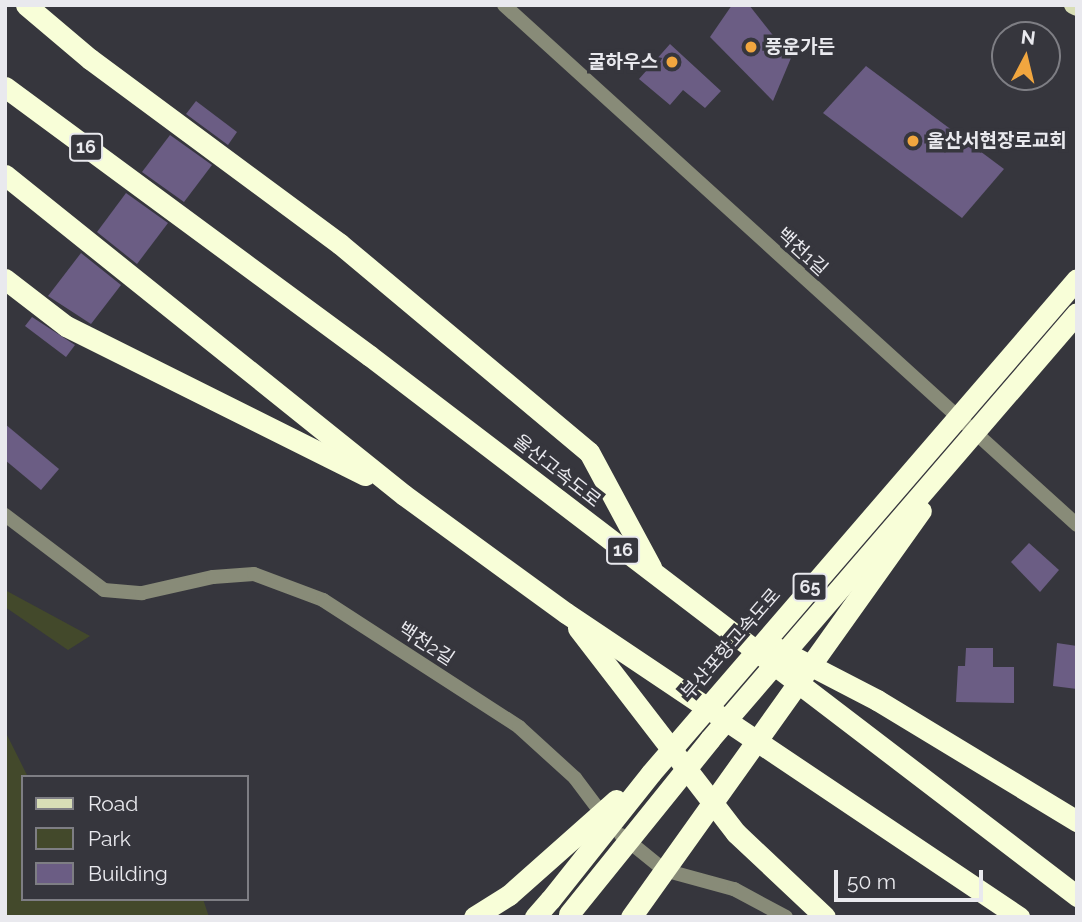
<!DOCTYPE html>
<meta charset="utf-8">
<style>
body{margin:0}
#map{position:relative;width:1082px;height:922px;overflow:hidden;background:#36363d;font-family:Raleway,"Noto Sans KR",sans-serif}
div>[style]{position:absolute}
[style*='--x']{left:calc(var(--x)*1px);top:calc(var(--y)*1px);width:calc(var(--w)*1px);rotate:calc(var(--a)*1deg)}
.green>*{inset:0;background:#43492b}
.building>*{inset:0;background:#6b5d84}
.street>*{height:14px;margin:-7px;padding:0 7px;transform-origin:7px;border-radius:7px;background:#888b78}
.primary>*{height:18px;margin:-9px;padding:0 9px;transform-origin:9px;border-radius:9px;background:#d8deb6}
.highway>*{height:21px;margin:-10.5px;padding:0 10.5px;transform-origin:10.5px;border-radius:10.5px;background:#f8fed8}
.highway-bridge>*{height:21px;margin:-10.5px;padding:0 10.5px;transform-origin:10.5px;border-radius:10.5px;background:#f8fed8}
.dots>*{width:19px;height:19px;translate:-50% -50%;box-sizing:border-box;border:4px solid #36363d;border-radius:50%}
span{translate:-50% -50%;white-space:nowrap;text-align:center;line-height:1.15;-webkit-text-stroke:7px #36363d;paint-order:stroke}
.shield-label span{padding:2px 5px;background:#36363d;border:2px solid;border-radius:5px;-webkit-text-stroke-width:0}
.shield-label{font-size:18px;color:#e9e9ee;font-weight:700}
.poi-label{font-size:19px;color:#e9e9ee;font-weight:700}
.left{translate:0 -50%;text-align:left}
.right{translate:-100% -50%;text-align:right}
.street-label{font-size:19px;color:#e9e9ee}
.frame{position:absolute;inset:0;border:7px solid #e9e9ee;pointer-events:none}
.legend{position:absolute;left:21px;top:775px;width:228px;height:126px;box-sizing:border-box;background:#36363d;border:2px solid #7e7e84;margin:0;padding:9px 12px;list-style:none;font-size:21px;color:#e9e9ee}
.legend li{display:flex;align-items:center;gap:14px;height:35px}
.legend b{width:35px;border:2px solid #7e7e84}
.north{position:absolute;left:991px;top:21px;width:70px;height:70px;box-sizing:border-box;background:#36363d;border:2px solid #7e7e84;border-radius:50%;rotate:7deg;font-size:19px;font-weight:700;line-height:28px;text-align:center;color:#e9e9ee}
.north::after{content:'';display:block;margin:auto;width:24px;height:32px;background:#f1a63f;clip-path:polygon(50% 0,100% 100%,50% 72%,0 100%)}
.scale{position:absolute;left:834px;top:870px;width:149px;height:32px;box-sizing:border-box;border:4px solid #e9e9ee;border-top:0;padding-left:9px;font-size:21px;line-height:24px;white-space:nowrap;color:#e9e9ee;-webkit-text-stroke:5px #36363d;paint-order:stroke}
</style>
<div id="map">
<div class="green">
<i style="clip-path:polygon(5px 590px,90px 636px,68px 650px,5px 607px)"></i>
<i style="clip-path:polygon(5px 731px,28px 777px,23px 777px,23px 899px,203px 899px,209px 917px,5px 917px)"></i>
</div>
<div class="building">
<i style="clip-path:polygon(732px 5px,749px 5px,791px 58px,773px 101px,710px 37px)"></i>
<i style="clip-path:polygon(670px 44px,721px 91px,705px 108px,683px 90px,670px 105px,639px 79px)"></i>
<i style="clip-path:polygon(866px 66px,1004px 169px,962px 218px,823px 113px)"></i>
<i style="clip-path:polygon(196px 101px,237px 132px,228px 145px,186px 114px)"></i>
<i style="clip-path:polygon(170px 135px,212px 165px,184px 202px,142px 172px)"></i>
<i style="clip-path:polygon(126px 193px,168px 223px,137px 264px,97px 232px)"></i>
<i style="clip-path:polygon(81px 253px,121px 285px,91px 324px,48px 296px)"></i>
<i style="clip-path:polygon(32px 317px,75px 345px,66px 357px,25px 326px)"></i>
<i style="clip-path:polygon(5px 424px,59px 469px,41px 490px,5px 460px)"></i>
<i style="clip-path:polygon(1029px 543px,1059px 570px,1040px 592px,1011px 562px)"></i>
<i style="clip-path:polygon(1057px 643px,1077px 646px,1077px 689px,1053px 686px)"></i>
<i style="clip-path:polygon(966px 648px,993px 648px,993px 667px,1014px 667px,1014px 703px,956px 702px,958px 666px,965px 666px)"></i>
</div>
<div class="street">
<i style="--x:504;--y:5;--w:774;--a:42.22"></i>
<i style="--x:5;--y:515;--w:124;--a:37.1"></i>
<i style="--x:104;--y:590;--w:38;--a:5"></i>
<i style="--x:142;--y:593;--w:73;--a:-12.7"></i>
<i style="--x:213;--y:577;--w:41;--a:-4.2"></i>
<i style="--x:254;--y:574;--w:74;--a:20.6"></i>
<i style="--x:323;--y:600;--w:234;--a:32.9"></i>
<i style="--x:519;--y:727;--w:76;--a:42.3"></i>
<i style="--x:575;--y:778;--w:50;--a:53.1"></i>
<i style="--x:621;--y:835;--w:55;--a:39.1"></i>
<i style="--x:664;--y:870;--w:73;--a:15.2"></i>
<i style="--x:734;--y:889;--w:59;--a:28.3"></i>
</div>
<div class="primary">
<i style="--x:1073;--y:5;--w:4;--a:27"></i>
</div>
<div class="highway">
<i style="--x:26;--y:5;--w:84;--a:40.2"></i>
<i style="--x:90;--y:59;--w:311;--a:36.5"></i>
<i style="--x:340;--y:244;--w:324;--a:39.9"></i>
<i style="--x:589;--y:452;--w:131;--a:61.7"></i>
<i style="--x:5;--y:87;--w:453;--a:36.4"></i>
<i style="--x:370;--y:356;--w:890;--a:37.37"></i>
<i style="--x:5;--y:175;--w:511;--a:38.73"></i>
<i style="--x:404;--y:495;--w:200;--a:36.1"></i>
<i style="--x:566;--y:613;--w:546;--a:33.86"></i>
<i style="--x:5;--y:279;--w:77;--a:37.6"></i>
<i style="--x:66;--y:326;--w:334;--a:26.5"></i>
<i style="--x:578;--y:628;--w:259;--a:52.4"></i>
<i style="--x:736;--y:833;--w:122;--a:43.3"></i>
<i style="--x:769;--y:644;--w:122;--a:27.4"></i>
<i style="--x:877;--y:700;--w:234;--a:31.2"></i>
<i style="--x:474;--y:917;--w:41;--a:-32.2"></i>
<i style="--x:535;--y:917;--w:23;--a:-49"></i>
</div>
<div class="highway-bridge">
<i style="--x:509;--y:895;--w:143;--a:-41.6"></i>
<i style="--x:550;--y:900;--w:162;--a:-51.5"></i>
<i style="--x:651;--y:773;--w:652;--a:-49.23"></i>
<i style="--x:569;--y:914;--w:225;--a:-51.1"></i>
<i style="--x:710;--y:739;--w:562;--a:-49.26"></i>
<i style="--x:631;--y:917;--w:499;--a:-54.5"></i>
</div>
<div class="dots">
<i style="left:751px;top:47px;background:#f1a63f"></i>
<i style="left:672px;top:62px;background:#f1a63f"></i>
<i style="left:913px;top:141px;background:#f1a63f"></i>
</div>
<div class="shield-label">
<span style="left:86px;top:147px">16</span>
<span style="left:623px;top:550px">16</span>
<span style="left:810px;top:587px">65</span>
</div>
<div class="poi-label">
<span class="left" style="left:765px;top:47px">풍운가든</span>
<span class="right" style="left:658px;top:62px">굴하우스</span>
<span class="left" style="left:927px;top:141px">울산서현장로교회</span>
</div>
<div class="street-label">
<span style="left:802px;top:252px;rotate:42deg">백천1길</span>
<span style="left:557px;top:471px;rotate:38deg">울산고속도로</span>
<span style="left:426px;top:644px;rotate:33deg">백천2길</span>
<span style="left:731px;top:644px;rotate:-49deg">부산포항고속도로</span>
</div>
<div class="frame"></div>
<ul class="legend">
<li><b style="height:9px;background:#d8deb6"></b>Road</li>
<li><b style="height:19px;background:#43492b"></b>Park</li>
<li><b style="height:19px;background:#6b5d84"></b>Building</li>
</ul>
<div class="north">N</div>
<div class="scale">50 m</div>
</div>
